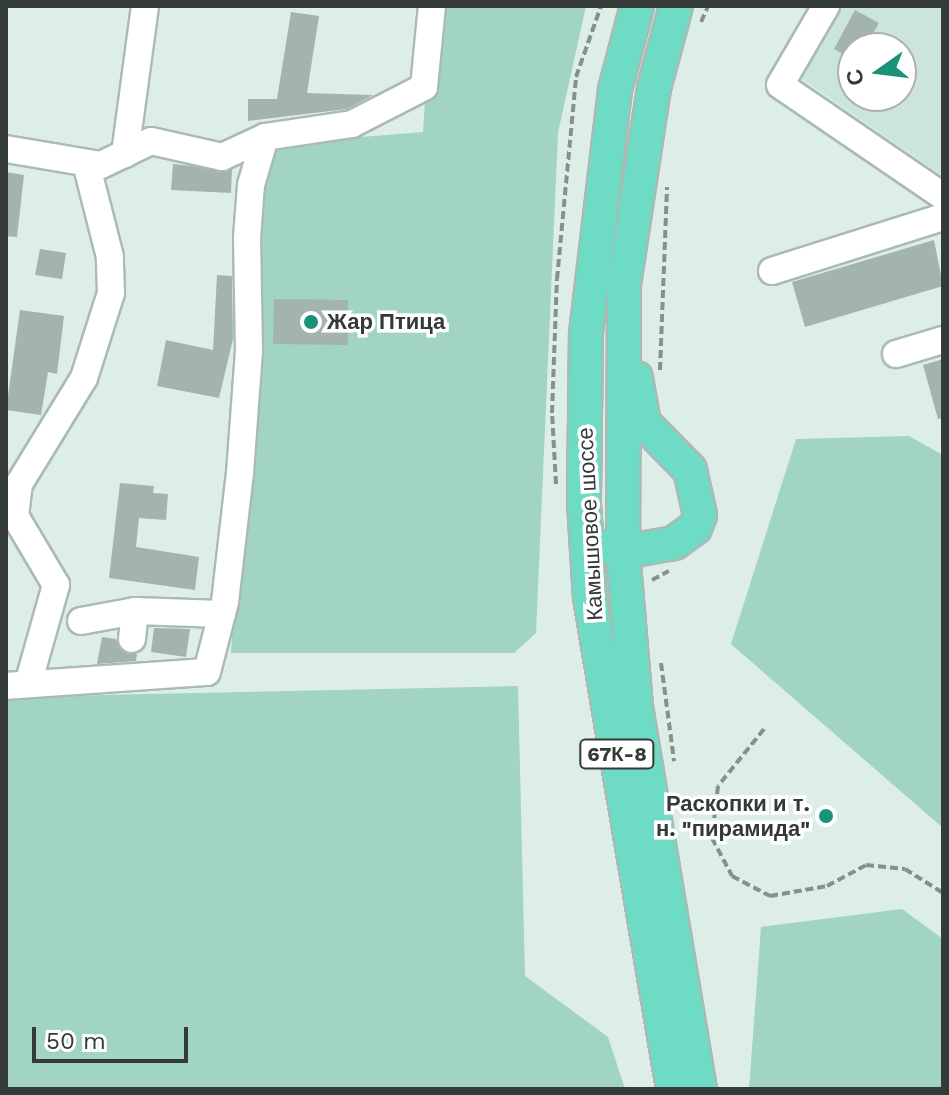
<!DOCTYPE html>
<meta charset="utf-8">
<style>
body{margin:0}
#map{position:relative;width:949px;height:1095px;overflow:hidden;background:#ddeee8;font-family:"Work Sans",sans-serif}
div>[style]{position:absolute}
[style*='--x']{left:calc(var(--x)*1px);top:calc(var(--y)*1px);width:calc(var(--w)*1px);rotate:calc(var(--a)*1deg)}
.built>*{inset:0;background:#cbe5dc}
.green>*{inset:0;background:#a1d4c3}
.building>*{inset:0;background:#a3b4ae}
.path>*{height:4px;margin-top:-2px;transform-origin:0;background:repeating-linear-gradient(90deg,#85918d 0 8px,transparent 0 12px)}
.roads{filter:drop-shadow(2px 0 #aabab4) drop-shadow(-2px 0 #aabab4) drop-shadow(0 2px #aabab4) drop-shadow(0 -2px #aabab4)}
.minor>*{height:26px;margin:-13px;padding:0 13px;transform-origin:13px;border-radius:13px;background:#fff}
.major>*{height:32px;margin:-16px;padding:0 16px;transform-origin:16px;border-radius:16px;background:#6edbc5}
.dots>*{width:22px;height:22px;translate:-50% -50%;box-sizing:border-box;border:4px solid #fff;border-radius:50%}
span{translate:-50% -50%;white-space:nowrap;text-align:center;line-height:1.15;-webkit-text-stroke:7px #fff;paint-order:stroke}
.shield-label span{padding:2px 6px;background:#fff;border:2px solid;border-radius:6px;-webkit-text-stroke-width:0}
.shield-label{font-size:20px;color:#333a38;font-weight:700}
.poi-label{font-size:22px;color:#333a38;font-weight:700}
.left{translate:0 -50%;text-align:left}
.right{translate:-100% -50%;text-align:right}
.street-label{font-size:22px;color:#333a38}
.frame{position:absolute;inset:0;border:8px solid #333a38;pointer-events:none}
.north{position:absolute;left:837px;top:32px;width:80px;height:80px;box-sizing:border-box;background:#fff;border:2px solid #adb0af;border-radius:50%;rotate:256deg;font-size:22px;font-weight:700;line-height:32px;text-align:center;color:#333a38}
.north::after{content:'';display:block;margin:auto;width:28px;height:36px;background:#199277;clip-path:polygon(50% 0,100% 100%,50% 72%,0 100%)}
.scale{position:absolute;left:32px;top:1027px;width:156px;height:36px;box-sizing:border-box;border:4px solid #333a38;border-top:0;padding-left:10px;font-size:24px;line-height:28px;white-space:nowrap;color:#333a38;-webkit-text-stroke:6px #fff;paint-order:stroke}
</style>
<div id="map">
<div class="built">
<i style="clip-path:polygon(evenodd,807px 6px,943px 6px,943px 176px,779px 63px,807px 6px,853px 48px,901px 48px,901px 96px,853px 96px,853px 48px)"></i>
</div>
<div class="green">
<i style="clip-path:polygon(431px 6px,586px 6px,558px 133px,536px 633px,514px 653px,231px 653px,262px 145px,423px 132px)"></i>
<i style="clip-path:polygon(909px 436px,943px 455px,943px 828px,731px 644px,796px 439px)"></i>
<i style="clip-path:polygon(518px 686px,525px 976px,608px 1037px,625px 1089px,6px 1089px,6px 697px)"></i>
<i style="clip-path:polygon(902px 909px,943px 939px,943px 1089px,749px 1089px,761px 927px)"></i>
</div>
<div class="building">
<i style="clip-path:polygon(855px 10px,879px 23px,865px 48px,853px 48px,853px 60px,834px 49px)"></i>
<i style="clip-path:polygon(291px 12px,319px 16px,307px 93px,373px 95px,347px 109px,248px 121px,248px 99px,277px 99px)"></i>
<i style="clip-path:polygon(173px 164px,232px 170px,231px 193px,171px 190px)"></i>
<i style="clip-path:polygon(6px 172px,24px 175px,17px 237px,6px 236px)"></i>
<i style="clip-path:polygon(934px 240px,943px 286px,805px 327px,792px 282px)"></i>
<i style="clip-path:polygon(40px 249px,66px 253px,62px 279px,35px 275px)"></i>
<i style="clip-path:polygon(217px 275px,232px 276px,233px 339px,219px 398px,157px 386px,166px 340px,213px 350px)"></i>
<i style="clip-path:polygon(274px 299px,348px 300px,348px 345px,273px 344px)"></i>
<i style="clip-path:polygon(20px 310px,64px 316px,57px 374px,48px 372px,41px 415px,6px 410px)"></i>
<i style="clip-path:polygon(943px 359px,943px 418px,938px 419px,923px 365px)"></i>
<i style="clip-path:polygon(120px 483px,154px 486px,153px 493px,168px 494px,166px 520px,139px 518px,136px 547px,199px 557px,195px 590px,109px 578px)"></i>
<i style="clip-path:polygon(154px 628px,190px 629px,186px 657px,151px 652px)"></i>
<i style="clip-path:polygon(102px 637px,116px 639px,123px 652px,137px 654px,136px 661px,97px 664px)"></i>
</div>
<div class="path">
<i style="--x:701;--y:22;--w:17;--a:-66"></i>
<i style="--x:660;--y:370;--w:183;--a:-87.8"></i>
<i style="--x:556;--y:484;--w:71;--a:-93.2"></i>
<i style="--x:552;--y:413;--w:134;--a:-87.9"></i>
<i style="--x:557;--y:279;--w:203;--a:-84.6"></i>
<i style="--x:576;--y:77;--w:75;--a:-70.6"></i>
<i style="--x:652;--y:580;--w:19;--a:-28"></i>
<i style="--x:661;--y:663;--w:99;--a:82.4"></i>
<i style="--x:764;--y:729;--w:73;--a:128.9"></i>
<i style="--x:718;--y:786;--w:52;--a:96.6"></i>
<i style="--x:712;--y:838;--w:43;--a:62.2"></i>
<i style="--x:732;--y:876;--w:43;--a:27.8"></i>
<i style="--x:770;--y:896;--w:58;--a:-10"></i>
<i style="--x:827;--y:886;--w:44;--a:-28.3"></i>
<i style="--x:866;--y:865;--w:39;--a:6"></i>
<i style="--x:905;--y:869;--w:45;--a:32.3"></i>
</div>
<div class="roads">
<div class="minor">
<i style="--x:826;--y:6;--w:91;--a:120.2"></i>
<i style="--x:780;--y:85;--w:197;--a:34.3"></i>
<i style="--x:6;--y:149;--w:96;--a:9.6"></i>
<i style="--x:101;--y:165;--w:55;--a:-25.6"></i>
<i style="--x:151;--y:141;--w:73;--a:12.7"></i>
<i style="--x:222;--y:157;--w:47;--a:-24.9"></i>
<i style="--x:265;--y:137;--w:88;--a:-8.5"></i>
<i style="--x:352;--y:124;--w:81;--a:-27.2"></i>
<i style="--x:424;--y:87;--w:81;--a:-84.4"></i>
<i style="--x:125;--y:154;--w:149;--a:-82.3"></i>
<i style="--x:772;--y:271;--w:179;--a:-17.5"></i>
<i style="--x:896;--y:354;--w:49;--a:-16.6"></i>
<i style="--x:81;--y:621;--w:55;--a:-10.5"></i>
<i style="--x:135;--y:611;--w:87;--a:2"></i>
<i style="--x:132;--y:639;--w:28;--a:-84"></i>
<i style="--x:28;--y:684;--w:103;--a:-74.2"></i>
<i style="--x:56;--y:585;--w:80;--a:-120.7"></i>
<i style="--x:15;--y:516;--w:32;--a:-83"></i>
<i style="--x:19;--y:484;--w:124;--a:-58.5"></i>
<i style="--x:84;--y:378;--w:89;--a:-72.4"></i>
<i style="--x:111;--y:293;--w:36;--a:-92"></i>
<i style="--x:110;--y:257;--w:97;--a:-104.3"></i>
<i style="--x:6;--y:686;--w:201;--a:-4"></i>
<i style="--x:207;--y:672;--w:72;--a:-75.6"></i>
<i style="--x:225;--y:602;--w:130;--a:-83.4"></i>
<i style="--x:240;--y:473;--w:122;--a:-85.8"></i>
<i style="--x:249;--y:351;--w:113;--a:-91"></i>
<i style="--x:247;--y:238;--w:53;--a:-85.7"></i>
<i style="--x:251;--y:185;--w:50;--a:-73.7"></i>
</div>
<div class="major">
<i style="--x:637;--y:6;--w:87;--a:104.7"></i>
<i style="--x:615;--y:90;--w:246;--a:96.8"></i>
<i style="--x:586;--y:334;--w:169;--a:90.7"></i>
<i style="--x:584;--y:503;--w:95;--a:86.4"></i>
<i style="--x:590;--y:598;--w:498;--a:80.4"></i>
<i style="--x:676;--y:6;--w:85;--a:105"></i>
<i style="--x:654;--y:88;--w:197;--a:98.7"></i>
<i style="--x:624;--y:283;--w:269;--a:90.2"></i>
<i style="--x:623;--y:552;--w:156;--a:85.2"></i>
<i style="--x:636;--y:707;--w:387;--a:80.5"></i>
<i style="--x:605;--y:547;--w:19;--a:16"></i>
<i style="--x:623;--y:552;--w:52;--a:-10"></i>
<i style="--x:674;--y:543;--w:26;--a:-36"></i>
<i style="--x:695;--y:528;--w:14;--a:-69"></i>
<i style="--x:700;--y:515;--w:46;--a:-102.5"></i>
<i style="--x:690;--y:470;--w:66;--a:-134.4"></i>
<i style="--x:644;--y:423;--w:46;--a:-100.1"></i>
</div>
</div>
<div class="dots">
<i style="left:311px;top:322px;background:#199277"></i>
<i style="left:826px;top:816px;background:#199277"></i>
</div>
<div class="shield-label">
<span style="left:617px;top:754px">67К-8</span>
</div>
<div class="poi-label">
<span class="left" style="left:327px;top:322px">Жар Птица</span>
<span class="right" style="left:810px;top:816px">Раскопки и т.<br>н. "пирамида"</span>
</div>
<div class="street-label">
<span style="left:590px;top:524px;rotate:-93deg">Камышовое шоссе</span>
</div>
<div class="frame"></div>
<div class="north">С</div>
<div class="scale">50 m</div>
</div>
